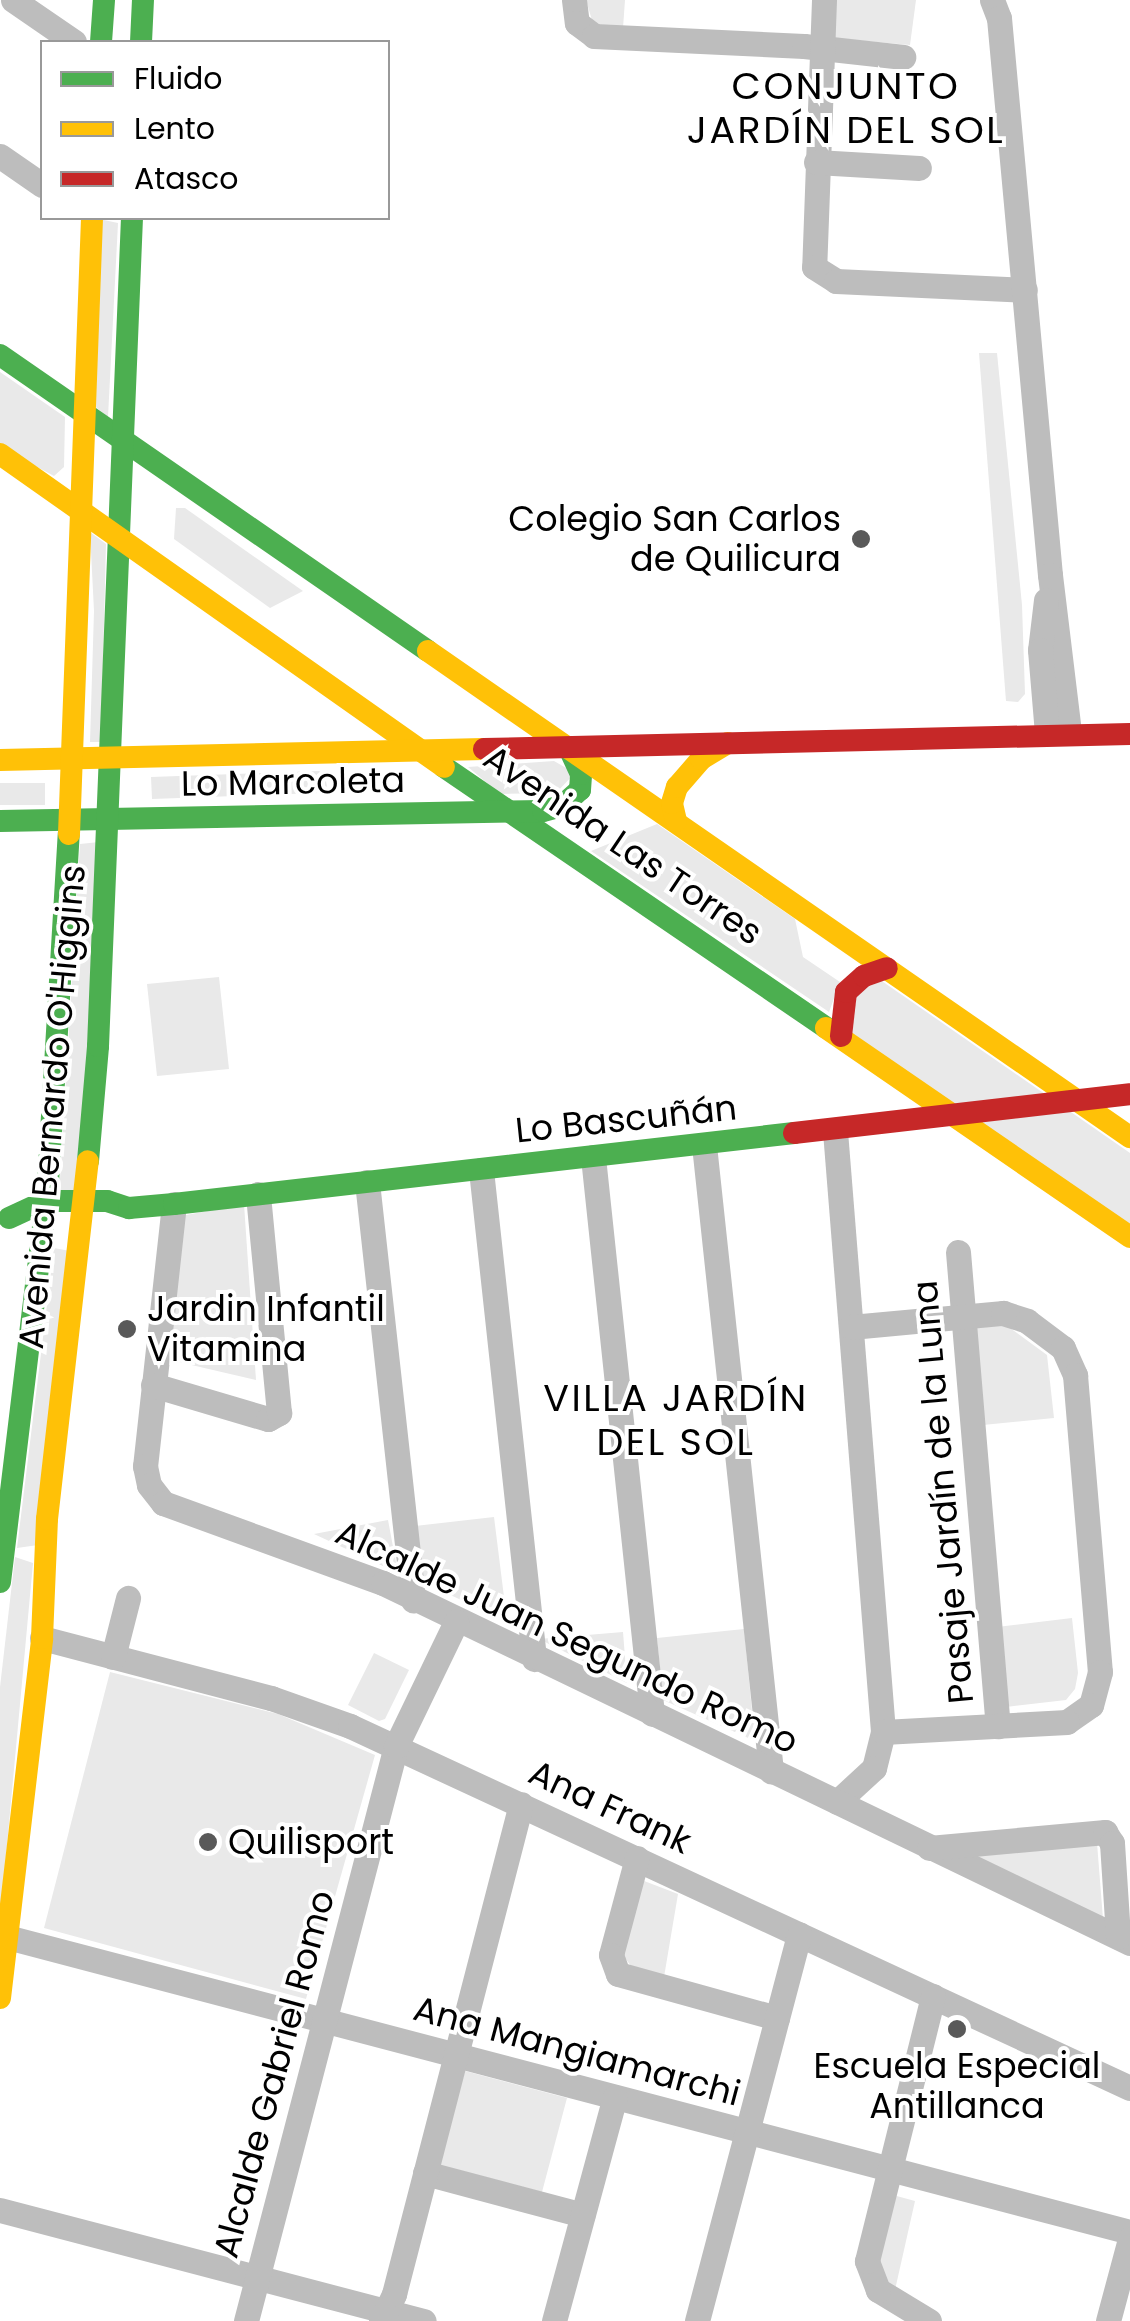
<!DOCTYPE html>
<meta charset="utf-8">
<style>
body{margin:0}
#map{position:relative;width:1130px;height:2321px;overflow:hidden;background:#fff;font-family:Poppins,sans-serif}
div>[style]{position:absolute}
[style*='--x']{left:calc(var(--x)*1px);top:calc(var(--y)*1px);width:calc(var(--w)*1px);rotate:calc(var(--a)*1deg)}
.green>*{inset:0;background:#e9e9e9}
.street>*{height:25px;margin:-12.5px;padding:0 12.5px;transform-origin:12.5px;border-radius:12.5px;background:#bdbdbd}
.fast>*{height:22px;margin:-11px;padding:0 11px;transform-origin:11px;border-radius:11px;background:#4caf50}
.slow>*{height:22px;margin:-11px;padding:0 11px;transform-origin:11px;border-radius:11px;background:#ffc107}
.jam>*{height:22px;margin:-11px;padding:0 11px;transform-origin:11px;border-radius:11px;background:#c62828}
.dots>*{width:28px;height:28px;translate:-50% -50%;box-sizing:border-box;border:5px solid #fff;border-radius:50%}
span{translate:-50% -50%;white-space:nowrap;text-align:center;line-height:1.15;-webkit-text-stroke:8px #fff;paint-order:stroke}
.poi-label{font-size:35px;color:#000}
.right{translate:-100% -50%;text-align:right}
.left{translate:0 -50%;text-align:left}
.street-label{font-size:35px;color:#000}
.neighbourhood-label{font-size:38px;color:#000;letter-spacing:2.5px}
.legend{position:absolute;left:40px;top:40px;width:350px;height:180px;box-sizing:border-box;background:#fff;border:2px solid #999;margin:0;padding:12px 18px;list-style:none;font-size:30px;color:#000}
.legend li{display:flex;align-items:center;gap:20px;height:50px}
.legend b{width:50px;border:2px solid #999}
</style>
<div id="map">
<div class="green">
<i style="clip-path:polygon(586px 0,625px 0,623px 28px,594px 27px)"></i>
<i style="clip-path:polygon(836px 0,916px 0,910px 45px,832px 38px)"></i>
<i style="clip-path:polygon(99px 219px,118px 223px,108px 417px,92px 404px)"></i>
<i style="clip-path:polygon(979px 353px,997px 353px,1022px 605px,1025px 694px,1018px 702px,1006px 701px)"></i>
<i style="clip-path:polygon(0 372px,65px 417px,64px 467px,54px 476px,0 447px)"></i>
<i style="clip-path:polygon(176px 508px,185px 508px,303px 591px,270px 608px,174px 539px)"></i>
<i style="clip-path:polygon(90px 532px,106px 544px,101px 742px,90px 742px,94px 611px)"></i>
<i style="clip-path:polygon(554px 761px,575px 773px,556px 793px,500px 794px,468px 767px)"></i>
<i style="clip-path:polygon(319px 771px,325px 775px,327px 787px,319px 793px,152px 799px,151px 777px)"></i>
<i style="clip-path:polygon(0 783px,45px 783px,45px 805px,0 805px)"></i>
<i style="clip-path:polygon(657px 824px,795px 919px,803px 957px,840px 982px,829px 1012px,591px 851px)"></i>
<i style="clip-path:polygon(99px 842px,79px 1192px,59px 1196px,80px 844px)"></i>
<i style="clip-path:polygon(219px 977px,229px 1069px,157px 1076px,147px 984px)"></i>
<i style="clip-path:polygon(876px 977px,1130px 1153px,1130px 1226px,846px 1029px,846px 1002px)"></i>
<i style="clip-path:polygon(244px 1204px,256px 1380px,170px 1360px,181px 1216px)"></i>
<i style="clip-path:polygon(54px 1248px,70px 1251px,38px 1545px,17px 1548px)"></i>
<i style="clip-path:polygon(1006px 1325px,1047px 1355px,1054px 1418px,983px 1425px,973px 1328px)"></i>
<i style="clip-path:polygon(494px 1517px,507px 1621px,422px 1582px,415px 1526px)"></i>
<i style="clip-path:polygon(388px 1520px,398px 1573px,314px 1534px)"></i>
<i style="clip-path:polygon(15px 1557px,33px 1563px,0 1921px,0 1687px)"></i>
<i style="clip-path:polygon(1072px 1618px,1078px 1673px,1075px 1689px,1066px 1700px,1006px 1707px,997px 1627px)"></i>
<i style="clip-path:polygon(744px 1629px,755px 1741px,663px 1700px,657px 1638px)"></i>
<i style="clip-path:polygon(623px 1632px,627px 1683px,539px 1639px)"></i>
<i style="clip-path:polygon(374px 1653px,409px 1670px,385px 1719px,379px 1721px,348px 1705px)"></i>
<i style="clip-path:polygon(110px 1672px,278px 1714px,375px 1755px,306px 1999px,44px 1928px)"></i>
<i style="clip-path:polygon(1097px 1843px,1103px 1919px,964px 1853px)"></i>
<i style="clip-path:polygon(639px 1879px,678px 1894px,664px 1977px,631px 1966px,619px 1950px)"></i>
<i style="clip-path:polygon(465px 2071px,567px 2098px,542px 2192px,439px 2165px)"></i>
<i style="clip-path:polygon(893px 2195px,915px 2201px,895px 2290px,879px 2278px,877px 2260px)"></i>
</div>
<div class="street">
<i style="--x:13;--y:0;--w:74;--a:34.5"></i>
<i style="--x:574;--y:0;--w:23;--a:83"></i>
<i style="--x:577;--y:23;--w:21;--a:37"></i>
<i style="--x:594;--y:36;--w:210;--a:2.7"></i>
<i style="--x:804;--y:46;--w:100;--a:6.3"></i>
<i style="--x:824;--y:0;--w:267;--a:92.1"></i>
<i style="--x:814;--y:267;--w:26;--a:32"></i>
<i style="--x:836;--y:281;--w:189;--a:2.7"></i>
<i style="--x:992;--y:0;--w:19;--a:69"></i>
<i style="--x:999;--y:18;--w:559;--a:84.77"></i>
<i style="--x:1050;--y:575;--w:159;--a:83.1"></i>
<i style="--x:0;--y:156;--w:51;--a:34.6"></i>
<i style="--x:816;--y:162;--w:103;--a:3.3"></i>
<i style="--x:1046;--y:600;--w:50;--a:96.8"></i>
<i style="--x:1040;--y:650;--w:83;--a:85.2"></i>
<i style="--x:835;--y:1131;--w:603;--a:85.43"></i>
<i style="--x:883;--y:1732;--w:37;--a:104"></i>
<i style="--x:874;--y:1768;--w:50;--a:137.4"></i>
<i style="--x:704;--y:1145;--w:630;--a:83.89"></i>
<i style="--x:593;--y:1157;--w:560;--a:83.95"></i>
<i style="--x:481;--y:1170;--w:492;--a:83.8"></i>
<i style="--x:367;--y:1182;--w:421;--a:83.7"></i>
<i style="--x:174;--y:1204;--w:264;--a:96.3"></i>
<i style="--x:145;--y:1466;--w:19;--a:78"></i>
<i style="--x:149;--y:1485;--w:23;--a:52"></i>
<i style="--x:163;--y:1503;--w:234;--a:20"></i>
<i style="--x:383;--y:1583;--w:829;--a:25.73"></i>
<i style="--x:958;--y:1252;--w:476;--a:85.2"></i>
<i style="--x:851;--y:1327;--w:153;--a:-5.3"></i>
<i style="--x:1003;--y:1313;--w:25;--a:18"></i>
<i style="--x:1027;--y:1321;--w:45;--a:36.9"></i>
<i style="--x:1063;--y:1348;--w:30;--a:66"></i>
<i style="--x:1075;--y:1375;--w:298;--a:85.2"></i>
<i style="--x:1100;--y:1672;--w:34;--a:105"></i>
<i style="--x:1091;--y:1705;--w:29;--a:145"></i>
<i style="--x:1067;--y:1722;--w:184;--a:176.9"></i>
<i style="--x:153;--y:1385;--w:120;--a:16.5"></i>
<i style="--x:268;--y:1419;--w:13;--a:-29"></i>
<i style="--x:279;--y:1413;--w:220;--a:-95.5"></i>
<i style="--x:42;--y:1638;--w:237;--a:14.7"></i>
<i style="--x:271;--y:1698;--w:84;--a:19.5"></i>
<i style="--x:350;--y:1726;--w:860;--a:24.9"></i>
<i style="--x:113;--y:1657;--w:61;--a:-75.7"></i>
<i style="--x:929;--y:1848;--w:177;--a:-5.2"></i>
<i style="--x:1105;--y:1832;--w:13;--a:58"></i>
<i style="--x:1112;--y:1843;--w:94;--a:86.3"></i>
<i style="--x:637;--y:1858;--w:100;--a:105"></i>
<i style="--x:611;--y:1955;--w:20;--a:70"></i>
<i style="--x:618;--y:1974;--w:165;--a:15.5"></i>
<i style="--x:7;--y:1937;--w:1161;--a:14.72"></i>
<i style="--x:425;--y:2173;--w:163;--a:14.9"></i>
<i style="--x:0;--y:2210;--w:438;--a:14.7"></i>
<i style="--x:246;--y:2321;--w:594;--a:-75.38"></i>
<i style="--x:396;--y:1746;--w:138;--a:-64.2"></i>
<i style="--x:381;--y:2321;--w:30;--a:-64"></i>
<i style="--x:394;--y:2294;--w:506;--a:-75.47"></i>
<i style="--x:554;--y:2321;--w:232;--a:-74.8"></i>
<i style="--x:697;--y:2321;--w:400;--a:-75.2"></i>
<i style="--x:929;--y:2321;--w:60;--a:-148.7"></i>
<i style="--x:878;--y:2290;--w:31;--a:-111"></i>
<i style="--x:867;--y:2261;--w:273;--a:-76"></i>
<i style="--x:1108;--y:2321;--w:85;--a:-75"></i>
</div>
<div class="fast">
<i style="--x:101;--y:42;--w:42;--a:-85.9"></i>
<i style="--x:141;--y:42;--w:42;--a:-87.3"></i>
<i style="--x:0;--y:355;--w:520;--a:34.67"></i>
<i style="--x:444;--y:767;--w:463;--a:34.3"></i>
<i style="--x:0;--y:821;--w:543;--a:-1.06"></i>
<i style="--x:543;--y:811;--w:20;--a:-15"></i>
<i style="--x:562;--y:806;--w:24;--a:-42"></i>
<i style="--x:580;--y:790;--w:16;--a:-86"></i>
<i style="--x:581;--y:774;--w:29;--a:-115"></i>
<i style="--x:88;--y:1161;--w:115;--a:-85"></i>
<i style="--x:98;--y:1046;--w:829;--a:-87.65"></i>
<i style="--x:9;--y:1218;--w:41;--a:-24.7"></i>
<i style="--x:46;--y:1201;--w:61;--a:0"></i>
<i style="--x:107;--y:1201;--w:23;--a:18"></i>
<i style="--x:129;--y:1208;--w:45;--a:-5.1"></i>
<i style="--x:174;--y:1204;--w:624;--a:-6.53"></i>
<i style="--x:0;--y:1582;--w:402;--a:-83.1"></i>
<i style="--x:48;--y:1183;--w:350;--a:-86.6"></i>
</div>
<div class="slow">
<i style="--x:0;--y:454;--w:543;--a:35.18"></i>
<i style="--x:428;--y:651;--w:854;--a:34.7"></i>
<i style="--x:0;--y:760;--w:484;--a:-1.3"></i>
<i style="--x:676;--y:821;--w:18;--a:-103"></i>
<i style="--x:672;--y:803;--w:17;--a:-73"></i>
<i style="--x:677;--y:787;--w:37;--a:-49"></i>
<i style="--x:701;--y:759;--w:31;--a:-31"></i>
<i style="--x:69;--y:834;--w:616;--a:-87.86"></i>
<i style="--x:826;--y:1028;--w:369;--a:34.5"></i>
<i style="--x:0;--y:1998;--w:362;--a:-83.3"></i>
<i style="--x:42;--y:1638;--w:119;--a:-87.6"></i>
<i style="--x:47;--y:1519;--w:360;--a:-83.5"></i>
</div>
<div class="jam">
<i style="--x:484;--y:749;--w:646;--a:-1.33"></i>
<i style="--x:841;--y:1036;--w:44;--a:-83.5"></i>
<i style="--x:846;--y:992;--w:24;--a:-42"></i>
<i style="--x:864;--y:976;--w:24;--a:-19"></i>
<i style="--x:794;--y:1133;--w:338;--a:-6.6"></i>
</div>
<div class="dots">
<i style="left:861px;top:539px;background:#595959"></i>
<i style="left:127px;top:1329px;background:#595959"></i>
<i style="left:208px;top:1842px;background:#595959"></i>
<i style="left:957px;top:2029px;background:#595959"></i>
</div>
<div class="poi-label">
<span class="right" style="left:841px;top:539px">Colegio San Carlos<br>de Quilicura</span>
<span class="left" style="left:147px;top:1329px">Jardin Infantil<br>Vitamina</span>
<span class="left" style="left:228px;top:1842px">Quilisport</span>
<span style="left:957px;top:2086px">Escuela Especial<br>Antillanca</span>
</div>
<div class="street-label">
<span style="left:293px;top:782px;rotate:-1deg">Lo Marcoleta</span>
<span style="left:623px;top:845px;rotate:34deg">Avenida Las Torres</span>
<span style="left:52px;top:1107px;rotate:-85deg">Avenida Bernardo O'Higgins</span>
<span style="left:626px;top:1119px;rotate:-6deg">Lo Bascuñán</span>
<span style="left:943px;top:1492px;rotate:-95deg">Pasaje Jardín de la Luna</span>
<span style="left:567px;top:1637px;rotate:25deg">Alcalde Juan Segundo Romo</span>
<span style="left:610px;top:1807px;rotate:25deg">Ana Frank</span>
<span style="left:577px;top:2051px;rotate:15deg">Ana Mangiamarchi</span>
<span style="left:274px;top:2074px;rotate:-75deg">Alcalde Gabriel Romo</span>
</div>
<div class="neighbourhood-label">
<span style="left:846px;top:108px">CONJUNTO<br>JARDÍN DEL SOL</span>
<span style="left:676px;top:1420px">VILLA JARDÍN<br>DEL SOL</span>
</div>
<ul class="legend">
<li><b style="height:12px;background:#4caf50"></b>Fluido</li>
<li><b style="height:12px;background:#ffc107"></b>Lento</li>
<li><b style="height:12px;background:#c62828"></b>Atasco</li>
</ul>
</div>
